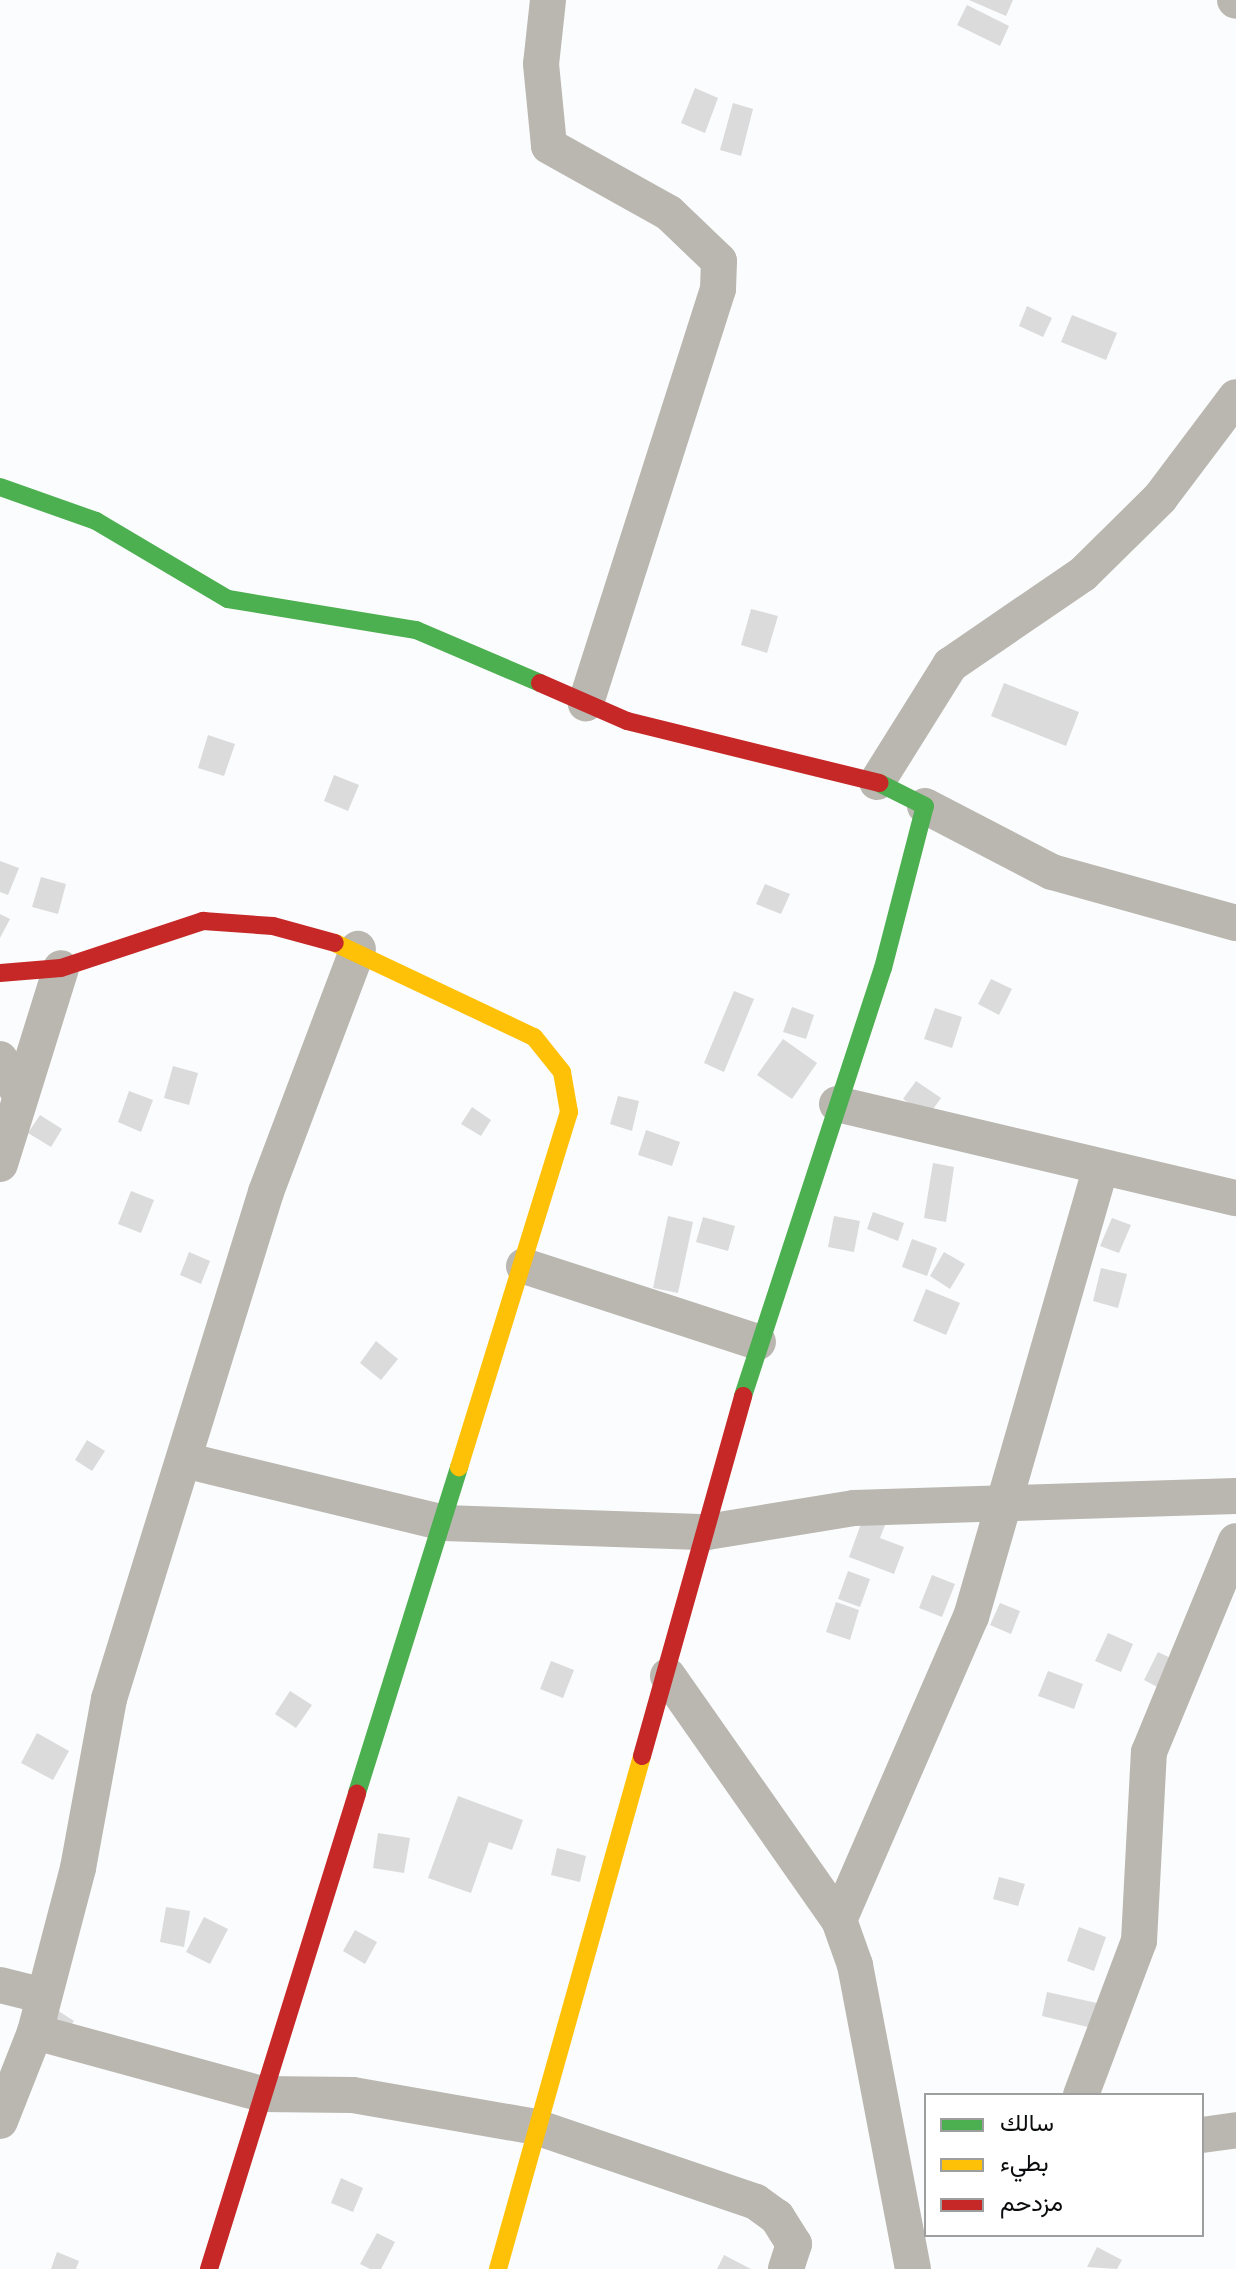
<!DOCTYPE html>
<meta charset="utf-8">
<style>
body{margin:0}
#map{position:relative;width:1236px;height:2269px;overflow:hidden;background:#fbfcfd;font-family:Lato,Vazirmatn,sans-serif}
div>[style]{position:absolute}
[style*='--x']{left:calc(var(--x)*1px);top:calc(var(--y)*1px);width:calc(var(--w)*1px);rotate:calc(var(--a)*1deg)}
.building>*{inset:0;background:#dbdbdb}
.street>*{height:36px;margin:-18px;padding:0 18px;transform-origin:18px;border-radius:18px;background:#bab6b0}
.fast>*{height:18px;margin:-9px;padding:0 9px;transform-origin:9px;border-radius:9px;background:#4caf50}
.slow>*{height:18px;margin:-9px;padding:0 9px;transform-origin:9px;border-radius:9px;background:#ffc107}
.jam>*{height:18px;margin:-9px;padding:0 9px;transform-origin:9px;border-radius:9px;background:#c62828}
span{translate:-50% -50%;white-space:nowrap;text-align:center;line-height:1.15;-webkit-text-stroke:7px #fff;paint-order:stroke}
.legend{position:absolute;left:924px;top:2093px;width:280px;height:144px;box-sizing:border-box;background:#fff;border:2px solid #9d9e9e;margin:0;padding:10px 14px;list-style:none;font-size:24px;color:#0b0c0d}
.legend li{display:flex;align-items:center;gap:16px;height:40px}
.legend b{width:40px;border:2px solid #9d9e9e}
</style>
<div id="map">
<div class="building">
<i style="clip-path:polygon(969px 0,1013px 0,1006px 16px)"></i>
<i style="clip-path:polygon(967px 5px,1009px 26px,1000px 46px,957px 25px)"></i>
<i style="clip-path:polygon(695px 88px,718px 98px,705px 133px,681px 123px)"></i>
<i style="clip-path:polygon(733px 103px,753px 109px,741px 156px,720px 150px)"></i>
<i style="clip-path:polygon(1027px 306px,1052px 318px,1043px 337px,1019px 326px)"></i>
<i style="clip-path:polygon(1072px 315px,1117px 333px,1106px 360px,1061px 342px)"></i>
<i style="clip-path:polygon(751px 609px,778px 616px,767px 653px,741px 645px)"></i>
<i style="clip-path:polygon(1004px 683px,1079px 712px,1066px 746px,991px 716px)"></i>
<i style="clip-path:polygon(208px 735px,235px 744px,224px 776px,198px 768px)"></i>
<i style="clip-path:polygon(334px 775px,359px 785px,348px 811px,324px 801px)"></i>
<i style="clip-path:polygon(0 861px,19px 868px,8px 895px,0 892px)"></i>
<i style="clip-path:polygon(41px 877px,66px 884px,58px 914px,32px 907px)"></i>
<i style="clip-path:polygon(765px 884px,790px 894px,781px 914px,756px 904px)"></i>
<i style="clip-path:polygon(0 914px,10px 919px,0 938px)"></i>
<i style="clip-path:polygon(991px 979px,1012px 989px,999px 1015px,978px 1004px)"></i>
<i style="clip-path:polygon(734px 991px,754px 999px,724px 1072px,704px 1063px)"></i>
<i style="clip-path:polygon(792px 1007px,814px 1015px,806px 1039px,783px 1032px)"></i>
<i style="clip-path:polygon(935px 1008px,962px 1017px,952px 1048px,924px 1039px)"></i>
<i style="clip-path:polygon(783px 1039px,817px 1063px,792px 1099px,757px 1075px)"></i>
<i style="clip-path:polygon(173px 1066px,198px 1073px,189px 1105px,164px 1098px)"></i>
<i style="clip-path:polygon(916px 1081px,941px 1098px,928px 1116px,903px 1099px)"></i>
<i style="clip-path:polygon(129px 1091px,153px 1100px,141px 1132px,118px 1122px)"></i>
<i style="clip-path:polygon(618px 1096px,639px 1101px,632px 1131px,610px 1124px)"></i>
<i style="clip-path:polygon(472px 1107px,491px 1120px,481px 1136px,461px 1124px)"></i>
<i style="clip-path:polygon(40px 1115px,62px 1129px,51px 1147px,28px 1133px)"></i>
<i style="clip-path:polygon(646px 1130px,680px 1142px,672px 1166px,638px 1155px)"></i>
<i style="clip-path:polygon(933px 1163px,954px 1167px,946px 1222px,924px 1218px)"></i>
<i style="clip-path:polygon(131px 1191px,154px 1200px,141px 1233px,118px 1224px)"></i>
<i style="clip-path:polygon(873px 1212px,904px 1223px,898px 1241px,867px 1229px)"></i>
<i style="clip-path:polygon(668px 1216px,693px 1222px,678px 1293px,653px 1288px)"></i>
<i style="clip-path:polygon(834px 1216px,860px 1221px,854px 1252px,828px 1247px)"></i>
<i style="clip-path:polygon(703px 1217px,735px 1226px,728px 1251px,696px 1242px)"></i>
<i style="clip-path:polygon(1112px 1218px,1131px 1225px,1119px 1253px,1100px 1246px)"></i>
<i style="clip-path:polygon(912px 1239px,937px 1248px,927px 1276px,902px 1267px)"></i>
<i style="clip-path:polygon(189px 1252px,210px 1261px,201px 1284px,180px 1275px)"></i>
<i style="clip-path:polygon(944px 1252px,965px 1264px,950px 1289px,930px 1276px)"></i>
<i style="clip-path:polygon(1101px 1268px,1127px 1274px,1118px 1308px,1093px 1301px)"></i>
<i style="clip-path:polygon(926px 1289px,960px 1303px,946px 1335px,913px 1321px)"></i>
<i style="clip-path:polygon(376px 1341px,398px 1359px,381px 1380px,360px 1363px)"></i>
<i style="clip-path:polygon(87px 1440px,105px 1451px,92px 1471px,75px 1460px)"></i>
<i style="clip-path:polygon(867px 1507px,889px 1515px,880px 1538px,904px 1547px,894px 1574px,849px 1557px)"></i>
<i style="clip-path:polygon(848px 1571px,870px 1579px,860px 1607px,838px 1599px)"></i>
<i style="clip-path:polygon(932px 1575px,955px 1584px,942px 1617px,919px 1608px)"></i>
<i style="clip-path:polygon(836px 1602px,859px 1610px,850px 1640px,826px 1632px)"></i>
<i style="clip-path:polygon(1000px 1603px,1020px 1611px,1011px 1634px,990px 1625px)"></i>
<i style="clip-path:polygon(1108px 1633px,1133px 1644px,1121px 1672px,1095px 1661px)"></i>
<i style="clip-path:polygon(1158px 1652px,1181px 1663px,1167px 1692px,1144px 1680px)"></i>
<i style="clip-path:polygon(551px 1661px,574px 1670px,563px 1698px,540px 1689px)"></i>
<i style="clip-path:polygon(1048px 1671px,1083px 1684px,1074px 1709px,1038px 1696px)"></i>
<i style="clip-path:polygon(290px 1691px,312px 1705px,296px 1728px,275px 1714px)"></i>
<i style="clip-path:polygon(37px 1733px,69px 1751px,53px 1780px,21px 1763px)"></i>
<i style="clip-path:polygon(458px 1796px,523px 1820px,512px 1850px,489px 1842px,471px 1893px,428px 1878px)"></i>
<i style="clip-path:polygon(378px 1833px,410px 1838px,404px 1873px,373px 1868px)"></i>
<i style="clip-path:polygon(557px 1848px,586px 1856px,580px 1882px,551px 1875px)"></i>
<i style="clip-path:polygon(999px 1877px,1025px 1884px,1018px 1906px,993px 1899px)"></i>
<i style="clip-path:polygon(166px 1907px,190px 1911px,184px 1947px,160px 1942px)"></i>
<i style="clip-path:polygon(204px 1917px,228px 1929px,210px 1964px,186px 1952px)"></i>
<i style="clip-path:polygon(1079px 1927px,1106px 1937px,1094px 1971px,1067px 1961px)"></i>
<i style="clip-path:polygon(355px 1930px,377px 1942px,365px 1964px,343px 1951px)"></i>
<i style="clip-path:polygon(1047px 1992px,1097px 2003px,1092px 2028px,1042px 2016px)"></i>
<i style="clip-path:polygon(57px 2010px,74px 2021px,59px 2043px,43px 2031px)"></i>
<i style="clip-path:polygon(341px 2178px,363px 2188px,353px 2212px,331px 2203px)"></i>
<i style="clip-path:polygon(377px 2233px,395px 2242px,381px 2269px,370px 2269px,360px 2264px)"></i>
<i style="clip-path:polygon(1097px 2247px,1122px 2260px,1117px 2269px,1087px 2267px)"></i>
<i style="clip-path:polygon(57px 2252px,79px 2261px,76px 2269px,51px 2269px)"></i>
<i style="clip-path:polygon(724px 2255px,751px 2269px,717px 2269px)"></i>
</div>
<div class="street">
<i style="--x:548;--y:0;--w:64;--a:96.2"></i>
<i style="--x:541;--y:64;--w:82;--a:84.4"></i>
<i style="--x:549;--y:146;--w:137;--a:29.2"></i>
<i style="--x:669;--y:213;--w:69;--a:43.8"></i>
<i style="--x:719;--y:261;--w:28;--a:92"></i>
<i style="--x:718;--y:289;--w:435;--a:107.7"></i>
<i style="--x:1235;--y:0;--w:1;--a:45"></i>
<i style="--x:877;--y:782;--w:138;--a:-58"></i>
<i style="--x:950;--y:665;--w:161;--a:-34.4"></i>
<i style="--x:1083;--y:574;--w:108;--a:-44.6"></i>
<i style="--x:1160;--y:498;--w:126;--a:-53"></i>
<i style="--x:925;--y:806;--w:143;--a:27.5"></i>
<i style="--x:1052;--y:872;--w:191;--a:15.5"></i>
<i style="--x:0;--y:1059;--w:41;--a:60.9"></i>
<i style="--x:837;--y:1104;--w:410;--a:13.3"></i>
<i style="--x:0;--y:1164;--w:205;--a:-72.7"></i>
<i style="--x:524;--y:1266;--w:246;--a:18"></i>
<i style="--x:184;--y:1460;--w:268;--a:13.6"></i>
<i style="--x:444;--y:1523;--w:263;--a:2"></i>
<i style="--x:707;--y:1532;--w:149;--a:-9.3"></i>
<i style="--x:854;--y:1508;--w:382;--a:-1.8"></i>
<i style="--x:668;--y:1676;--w:298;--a:55"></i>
<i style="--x:839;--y:1920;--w:48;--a:70.4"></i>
<i style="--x:855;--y:1965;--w:309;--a:79.2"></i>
<i style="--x:839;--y:1920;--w:331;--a:-66.5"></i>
<i style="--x:971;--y:1617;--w:464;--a:-73.9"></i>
<i style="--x:0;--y:1985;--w:45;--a:14"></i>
<i style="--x:35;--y:2032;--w:235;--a:15.3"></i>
<i style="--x:262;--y:2094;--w:91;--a:0.6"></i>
<i style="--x:353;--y:2095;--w:186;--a:9.9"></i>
<i style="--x:536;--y:2127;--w:232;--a:18.8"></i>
<i style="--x:756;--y:2202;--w:26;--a:36"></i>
<i style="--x:777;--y:2217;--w:32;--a:58"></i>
<i style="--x:794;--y:2244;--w:26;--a:108"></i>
<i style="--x:1081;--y:2095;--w:165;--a:-69.4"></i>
<i style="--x:1139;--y:1941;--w:189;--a:-87"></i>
<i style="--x:1149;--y:1752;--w:228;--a:-67.6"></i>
<i style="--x:0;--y:2121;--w:96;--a:-68.5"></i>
<i style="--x:35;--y:2032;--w:170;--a:-75.3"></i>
<i style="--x:78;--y:1868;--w:172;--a:-79.6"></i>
<i style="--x:109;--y:1699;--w:531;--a:-72.79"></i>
<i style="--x:266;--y:1192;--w:260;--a:-69.3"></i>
<i style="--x:1202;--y:2135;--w:34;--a:-8"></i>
</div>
<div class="fast">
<i style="--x:0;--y:487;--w:102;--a:19.5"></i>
<i style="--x:96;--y:521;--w:153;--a:30.6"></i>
<i style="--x:228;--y:599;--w:191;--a:9.4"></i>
<i style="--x:416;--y:630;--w:135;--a:23.1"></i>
<i style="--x:743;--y:1396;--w:450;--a:-71.9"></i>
<i style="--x:883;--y:968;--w:167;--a:-75.5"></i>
<i style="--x:925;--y:806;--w:51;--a:-153.4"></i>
<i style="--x:357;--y:1793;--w:342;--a:-72.6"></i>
</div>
<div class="slow">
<i style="--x:335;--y:943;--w:220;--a:25.3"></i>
<i style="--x:534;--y:1037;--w:45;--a:51.3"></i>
<i style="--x:562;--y:1072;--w:41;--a:80.1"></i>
<i style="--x:569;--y:1112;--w:372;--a:107.2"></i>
<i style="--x:498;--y:2269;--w:533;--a:-74.32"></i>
</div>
<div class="jam">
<i style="--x:540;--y:683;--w:95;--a:23.6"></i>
<i style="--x:627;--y:721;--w:260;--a:13.8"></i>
<i style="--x:0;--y:973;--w:61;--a:-4.7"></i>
<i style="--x:61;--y:968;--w:150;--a:-18.3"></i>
<i style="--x:203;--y:921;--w:70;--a:4.1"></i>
<i style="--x:273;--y:926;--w:64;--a:15.3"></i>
<i style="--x:642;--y:1756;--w:374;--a:-74.3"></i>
<i style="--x:209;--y:2269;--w:498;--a:-72.7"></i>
</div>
<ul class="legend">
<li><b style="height:10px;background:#4caf50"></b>سالك</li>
<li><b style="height:10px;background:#ffc107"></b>بطيء</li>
<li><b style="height:10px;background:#c62828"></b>مزدحم</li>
</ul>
</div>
